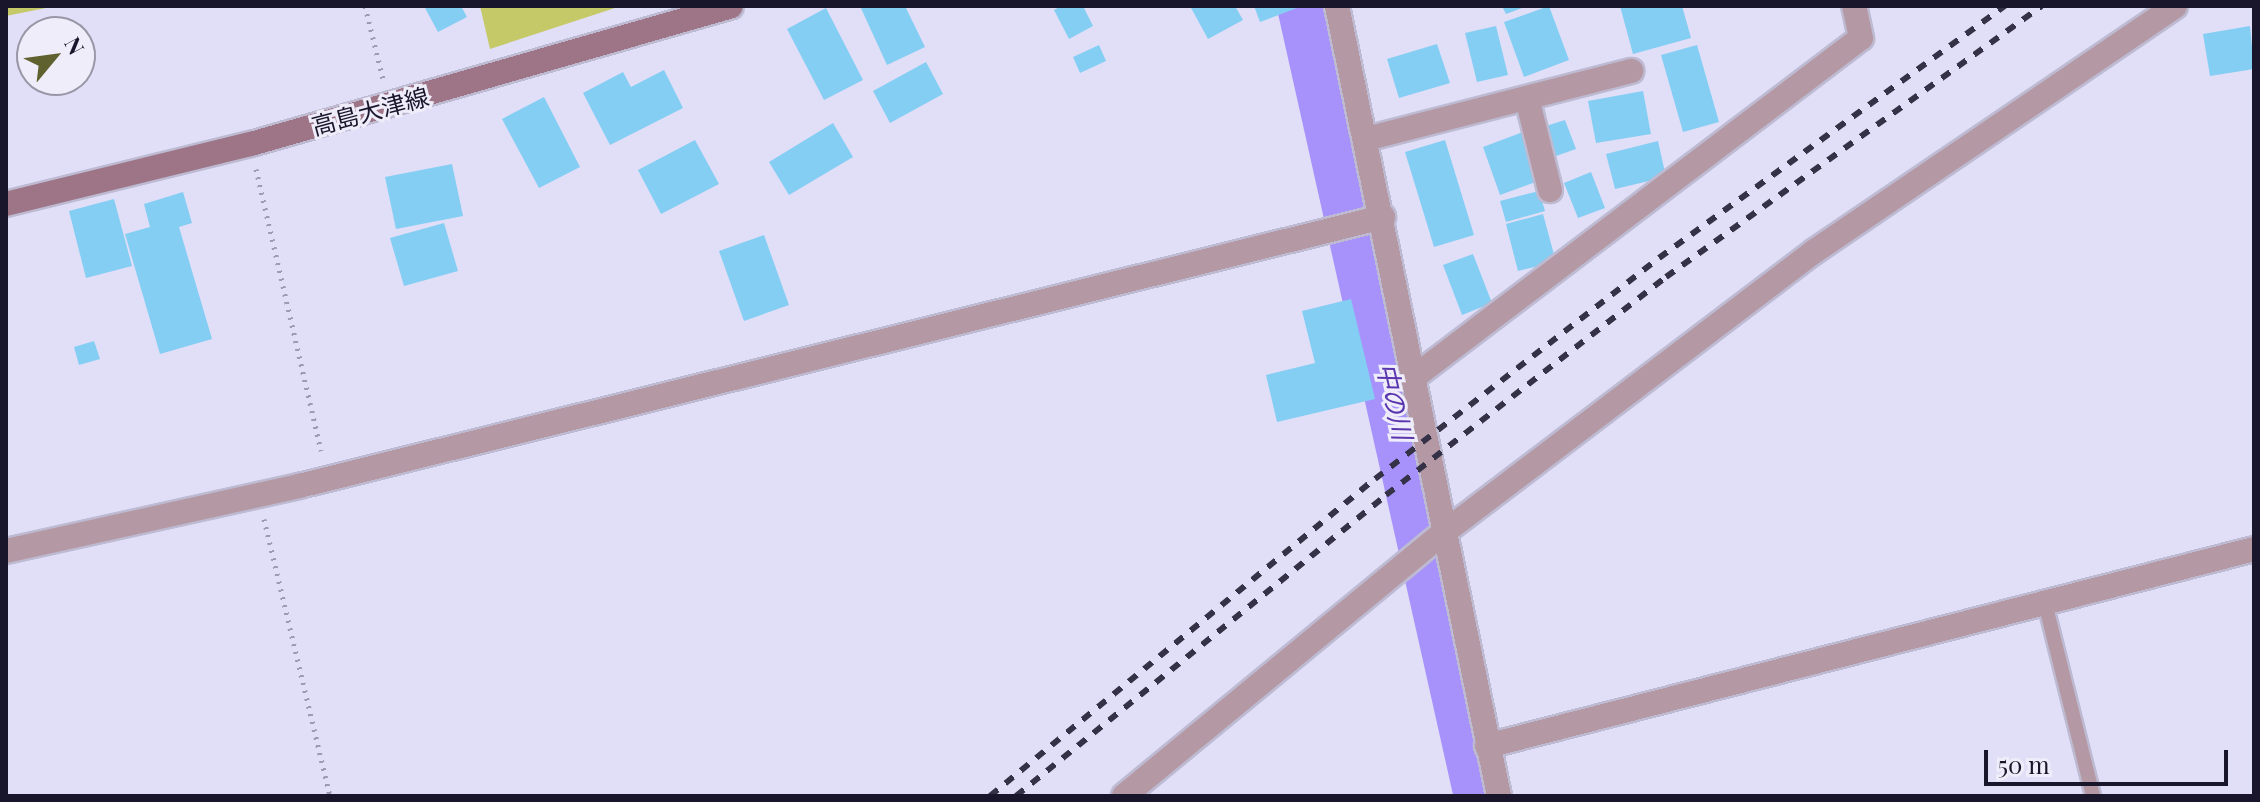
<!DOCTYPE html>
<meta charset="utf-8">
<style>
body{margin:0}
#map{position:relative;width:2260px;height:802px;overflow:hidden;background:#e1def7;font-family:"Playfair Display","Noto Sans JP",serif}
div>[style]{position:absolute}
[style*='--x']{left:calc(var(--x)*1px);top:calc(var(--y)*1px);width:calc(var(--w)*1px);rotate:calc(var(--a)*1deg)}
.green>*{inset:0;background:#c5c968}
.river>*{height:58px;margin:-29px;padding:0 29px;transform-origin:29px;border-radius:29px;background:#a792fc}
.building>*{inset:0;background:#84cef4}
.path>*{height:5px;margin-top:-2.5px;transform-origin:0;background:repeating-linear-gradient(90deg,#9e9ab2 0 2px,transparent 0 8px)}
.roads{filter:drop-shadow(2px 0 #bdbad2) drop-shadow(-2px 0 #bdbad2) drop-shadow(0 2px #bdbad2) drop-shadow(0 -2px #bdbad2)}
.service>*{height:14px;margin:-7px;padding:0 7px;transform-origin:7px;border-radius:7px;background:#b498a4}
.minor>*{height:24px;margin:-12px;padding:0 12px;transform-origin:12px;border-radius:12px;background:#b498a4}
.tertiary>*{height:24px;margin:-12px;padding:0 12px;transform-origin:12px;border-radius:12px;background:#b498a4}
.secondary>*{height:24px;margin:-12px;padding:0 12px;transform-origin:12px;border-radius:12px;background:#9d7586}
.rail>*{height:6px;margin-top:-3px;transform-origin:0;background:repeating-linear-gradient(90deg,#353247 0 10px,transparent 0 20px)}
span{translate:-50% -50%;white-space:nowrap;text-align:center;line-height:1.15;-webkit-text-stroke:6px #efedfa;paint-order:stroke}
.street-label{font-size:24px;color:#19152a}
.water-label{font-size:26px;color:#5935ae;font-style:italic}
.frame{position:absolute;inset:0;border:8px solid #19152a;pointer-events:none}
.north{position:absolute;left:16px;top:16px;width:80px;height:80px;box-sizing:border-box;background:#efedfa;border:2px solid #9997a7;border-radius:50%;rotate:61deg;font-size:22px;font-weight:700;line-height:32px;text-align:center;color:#19152a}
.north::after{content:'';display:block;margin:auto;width:28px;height:36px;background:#5f612e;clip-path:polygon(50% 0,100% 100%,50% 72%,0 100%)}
.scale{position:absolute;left:1984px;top:750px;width:244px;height:36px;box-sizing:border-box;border:4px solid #19152a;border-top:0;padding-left:10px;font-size:24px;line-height:28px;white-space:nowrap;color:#19152a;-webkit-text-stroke:6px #efedfa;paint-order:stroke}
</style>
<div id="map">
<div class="green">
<i style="clip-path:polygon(6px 6px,56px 6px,6px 16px)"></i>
<i style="clip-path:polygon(480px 6px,621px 6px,490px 49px)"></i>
</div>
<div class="river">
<i style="--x:1306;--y:6;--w:810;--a:77.37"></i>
</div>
<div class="building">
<i style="clip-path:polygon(424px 6px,461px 6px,467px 17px,438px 32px)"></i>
<i style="clip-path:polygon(860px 6px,905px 6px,925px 47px,887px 65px)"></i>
<i style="clip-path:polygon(1061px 6px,1083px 6px,1093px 26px,1069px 39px,1054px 10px)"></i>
<i style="clip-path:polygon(1190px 6px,1235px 6px,1243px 20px,1208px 39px)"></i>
<i style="clip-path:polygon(1254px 6px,1302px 6px,1260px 22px)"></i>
<i style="clip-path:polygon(1502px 6px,1527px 6px,1506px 14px)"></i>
<i style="clip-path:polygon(1549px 6px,1569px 60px,1524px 77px,1504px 22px)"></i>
<i style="clip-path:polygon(1620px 6px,1682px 6px,1691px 38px,1633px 54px)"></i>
<i style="clip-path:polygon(826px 8px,863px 80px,824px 100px,787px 29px)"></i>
<i style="clip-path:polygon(1496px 26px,1508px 75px,1477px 82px,1465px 33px)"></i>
<i style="clip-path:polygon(2250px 26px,2254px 69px,2210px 76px,2203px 34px)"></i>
<i style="clip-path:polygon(1437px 44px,1450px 83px,1399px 98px,1387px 59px)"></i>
<i style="clip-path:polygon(1099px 45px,1106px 61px,1080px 73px,1073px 57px)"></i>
<i style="clip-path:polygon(1697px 45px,1719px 122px,1683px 132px,1661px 55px)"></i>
<i style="clip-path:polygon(926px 62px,943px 94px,890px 123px,873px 91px)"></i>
<i style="clip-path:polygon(664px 70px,683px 108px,610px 145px,583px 93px,623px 72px,631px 87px)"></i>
<i style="clip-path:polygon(1643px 91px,1651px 134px,1596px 143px,1588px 101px)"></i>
<i style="clip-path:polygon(544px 97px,580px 167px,539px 188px,502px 119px)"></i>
<i style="clip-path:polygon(1565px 120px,1576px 149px,1556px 156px,1546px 126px)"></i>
<i style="clip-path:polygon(833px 123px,853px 157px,789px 195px,769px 162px)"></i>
<i style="clip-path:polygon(1523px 132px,1541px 180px,1500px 195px,1483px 147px)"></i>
<i style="clip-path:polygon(695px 140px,719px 184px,661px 214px,638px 170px)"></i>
<i style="clip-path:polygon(1445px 140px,1474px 235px,1434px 247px,1405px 152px)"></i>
<i style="clip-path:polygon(1658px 141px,1666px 177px,1615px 189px,1606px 154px)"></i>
<i style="clip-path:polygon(452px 164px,463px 216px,396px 229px,385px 177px)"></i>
<i style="clip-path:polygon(1591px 172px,1605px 208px,1578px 218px,1564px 183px)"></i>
<i style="clip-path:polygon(1539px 191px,1545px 211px,1506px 222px,1500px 201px)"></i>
<i style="clip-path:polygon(183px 192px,192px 223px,179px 227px,212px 339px,160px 354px,125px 234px,150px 227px,144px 204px)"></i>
<i style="clip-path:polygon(114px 199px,132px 266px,86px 278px,69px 211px)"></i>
<i style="clip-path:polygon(1543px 214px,1556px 262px,1518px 271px,1506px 224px)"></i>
<i style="clip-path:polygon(444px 223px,458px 271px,404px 286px,390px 238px)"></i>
<i style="clip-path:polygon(764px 235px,789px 305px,744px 321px,719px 251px)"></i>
<i style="clip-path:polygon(1473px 254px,1492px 303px,1462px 315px,1443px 265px)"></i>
<i style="clip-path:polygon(1351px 299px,1375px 399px,1277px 422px,1266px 375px,1315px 363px,1302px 311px)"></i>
<i style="clip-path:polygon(94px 341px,100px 359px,79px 365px,74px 347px)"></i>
</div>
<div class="path">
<i style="--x:365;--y:6;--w:75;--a:76.1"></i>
<i style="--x:256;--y:169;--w:289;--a:77"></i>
<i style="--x:264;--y:519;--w:285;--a:76.6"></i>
</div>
<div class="roads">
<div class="service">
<i style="--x:2045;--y:603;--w:199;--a:76"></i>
</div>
<div class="minor">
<i style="--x:1337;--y:6;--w:806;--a:78.41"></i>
<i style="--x:1527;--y:98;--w:95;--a:76"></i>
<i style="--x:1366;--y:139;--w:274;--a:-14.4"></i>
<i style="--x:1413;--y:378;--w:562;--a:-37.2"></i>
<i style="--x:1861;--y:38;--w:33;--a:-102"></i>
<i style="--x:6;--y:551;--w:300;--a:-12.5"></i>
<i style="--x:299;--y:486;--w:1117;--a:-13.94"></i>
<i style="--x:1124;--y:796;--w:412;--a:-39.5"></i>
<i style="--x:1442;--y:534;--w:468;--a:-37.2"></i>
<i style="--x:1815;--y:251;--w:435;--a:-34.2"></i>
</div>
<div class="tertiary">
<i style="--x:1487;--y:746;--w:792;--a:-14.4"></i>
</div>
<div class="secondary">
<i style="--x:6;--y:204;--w:252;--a:-13.8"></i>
<i style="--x:251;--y:144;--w:499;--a:-16"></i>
</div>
</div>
<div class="rail">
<i style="--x:990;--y:796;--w:499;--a:-39.5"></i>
<i style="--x:1375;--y:479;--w:360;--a:-37.9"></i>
<i style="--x:1659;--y:258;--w:428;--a:-36.1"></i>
<i style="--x:1016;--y:796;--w:477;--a:-39.1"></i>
<i style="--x:1386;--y:495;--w:355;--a:-37.9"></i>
<i style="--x:1666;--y:277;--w:463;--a:-35.8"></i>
</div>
<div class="street-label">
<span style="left:370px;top:111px;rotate:-15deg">高島大津線</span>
</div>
<div class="water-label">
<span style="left:1395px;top:401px;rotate:77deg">中の川</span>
</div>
<div class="frame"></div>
<div class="north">N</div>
<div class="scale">50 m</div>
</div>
